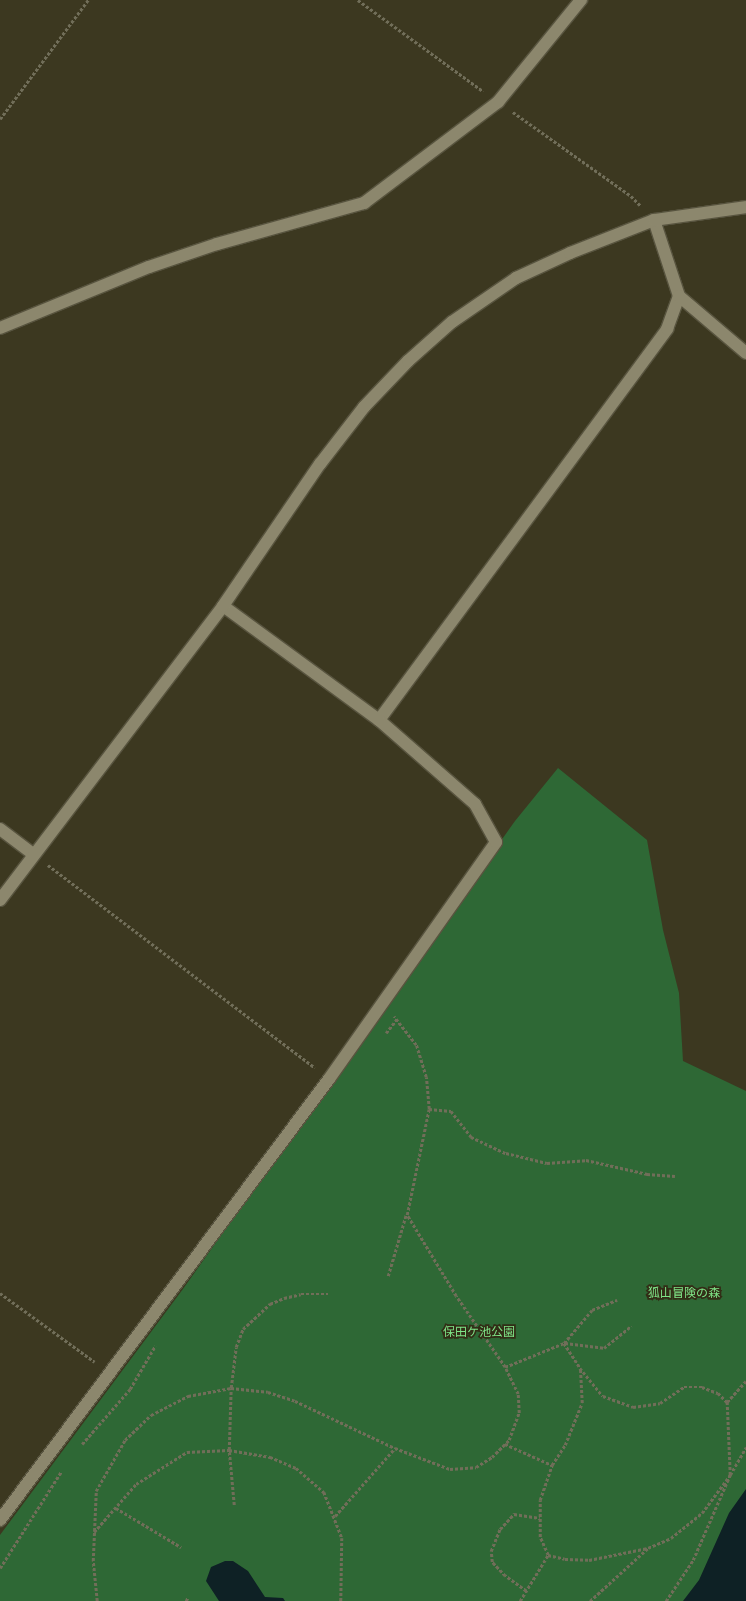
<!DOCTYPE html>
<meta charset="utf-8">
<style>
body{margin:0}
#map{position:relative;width:746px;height:1601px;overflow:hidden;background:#3c3820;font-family:"Noto Sans","Noto Sans JP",sans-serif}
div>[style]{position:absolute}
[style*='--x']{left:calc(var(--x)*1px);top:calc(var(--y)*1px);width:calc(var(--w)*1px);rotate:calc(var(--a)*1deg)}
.green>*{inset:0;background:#2e6835}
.water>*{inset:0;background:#0e2125}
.path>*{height:2.5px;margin-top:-1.25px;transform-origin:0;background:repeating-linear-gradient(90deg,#716e59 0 3px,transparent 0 5px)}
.roads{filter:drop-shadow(1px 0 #58543f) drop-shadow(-1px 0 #58543f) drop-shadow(0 1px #58543f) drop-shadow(0 -1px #58543f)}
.minor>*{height:12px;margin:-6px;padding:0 6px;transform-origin:6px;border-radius:6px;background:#8c876d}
.tertiary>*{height:12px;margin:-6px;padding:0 6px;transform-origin:6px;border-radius:6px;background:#8c876d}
span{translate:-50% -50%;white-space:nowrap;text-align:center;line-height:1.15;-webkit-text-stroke:3.5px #322d16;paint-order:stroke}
.park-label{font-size:12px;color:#7ee487}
</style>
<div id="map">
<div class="green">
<i style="clip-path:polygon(558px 768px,647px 840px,663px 930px,679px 993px,683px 1061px,746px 1091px,746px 1601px,0 1601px,0 1535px,183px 1289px,515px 821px)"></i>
</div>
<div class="water">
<i style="clip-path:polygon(746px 1489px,746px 1601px,683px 1601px,699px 1580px,729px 1513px)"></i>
<i style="clip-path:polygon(225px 1561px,233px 1561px,248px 1571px,265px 1597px,283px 1598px,285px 1601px,219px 1601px,206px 1581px,211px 1567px)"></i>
</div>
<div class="path">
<i style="--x:358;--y:0;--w:155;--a:36.1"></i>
<i style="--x:513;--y:112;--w:145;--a:35.4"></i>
<i style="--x:631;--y:196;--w:14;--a:45"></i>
<i style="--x:0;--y:119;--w:148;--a:-53.5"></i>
<i style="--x:48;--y:865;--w:335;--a:37.2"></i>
<i style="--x:386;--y:1033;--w:18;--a:-52"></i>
<i style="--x:429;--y:1109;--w:22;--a:5"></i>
<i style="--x:451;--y:1111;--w:33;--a:52"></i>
<i style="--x:471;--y:1137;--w:38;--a:25"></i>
<i style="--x:506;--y:1153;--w:42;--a:13.7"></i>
<i style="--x:547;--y:1163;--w:39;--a:-4"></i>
<i style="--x:586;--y:1160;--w:63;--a:12.9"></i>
<i style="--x:647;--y:1174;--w:28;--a:4"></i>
<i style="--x:388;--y:1276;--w:64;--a:-73.6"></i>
<i style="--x:0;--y:1293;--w:117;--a:36"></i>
<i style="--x:564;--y:1343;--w:30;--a:57"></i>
<i style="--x:580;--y:1368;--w:36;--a:51"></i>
<i style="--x:603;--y:1396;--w:32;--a:20"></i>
<i style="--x:633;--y:1407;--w:27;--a:-8"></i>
<i style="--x:660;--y:1403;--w:29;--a:-34"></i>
<i style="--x:684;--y:1387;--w:18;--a:0"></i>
<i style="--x:702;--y:1387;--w:17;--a:21"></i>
<i style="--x:718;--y:1393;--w:13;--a:45"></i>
<i style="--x:565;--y:1343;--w:39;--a:7"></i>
<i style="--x:604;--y:1348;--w:35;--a:-39"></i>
<i style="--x:505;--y:1367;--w:64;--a:-22.1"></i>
<i style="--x:564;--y:1343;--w:43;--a:-49.7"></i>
<i style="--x:592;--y:1310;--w:27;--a:-22"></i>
<i style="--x:82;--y:1444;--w:73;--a:-48.9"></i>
<i style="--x:130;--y:1389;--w:50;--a:-59.8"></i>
<i style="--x:505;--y:1444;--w:51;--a:24.1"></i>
<i style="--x:234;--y:1505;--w:55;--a:-95.2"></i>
<i style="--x:229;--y:1450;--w:62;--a:-88.2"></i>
<i style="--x:231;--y:1388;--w:41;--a:-83"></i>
<i style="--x:236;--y:1347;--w:19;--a:-69"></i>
<i style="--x:243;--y:1329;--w:37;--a:-43"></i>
<i style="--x:270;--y:1304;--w:15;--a:-23"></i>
<i style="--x:284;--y:1298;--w:17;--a:-13"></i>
<i style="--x:301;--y:1294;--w:27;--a:0"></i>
<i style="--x:116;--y:1508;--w:76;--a:31"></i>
<i style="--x:335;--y:1516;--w:91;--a:-48.6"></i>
<i style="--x:94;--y:1532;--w:64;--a:-48.8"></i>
<i style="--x:136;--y:1484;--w:60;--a:-32.1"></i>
<i style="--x:187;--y:1452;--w:42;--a:-2.7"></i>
<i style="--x:229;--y:1450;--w:42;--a:9.7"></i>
<i style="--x:270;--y:1457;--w:28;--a:23"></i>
<i style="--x:296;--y:1468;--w:37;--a:41"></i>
<i style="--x:324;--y:1492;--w:49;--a:68.6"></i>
<i style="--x:342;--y:1538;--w:63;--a:90.9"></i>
<i style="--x:548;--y:1555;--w:17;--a:13"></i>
<i style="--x:565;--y:1559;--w:24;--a:2"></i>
<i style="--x:589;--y:1560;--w:60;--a:-11.5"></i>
<i style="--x:0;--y:1568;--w:114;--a:-57.6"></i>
<i style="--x:526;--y:1591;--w:26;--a:-144"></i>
<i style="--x:505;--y:1576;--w:19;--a:-133"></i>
<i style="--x:492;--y:1562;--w:11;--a:-95"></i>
<i style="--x:491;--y:1551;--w:24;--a:-68"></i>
<i style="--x:500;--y:1529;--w:21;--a:-47"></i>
<i style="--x:514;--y:1514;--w:26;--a:9"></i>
<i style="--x:97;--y:1601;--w:40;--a:-95.7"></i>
<i style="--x:93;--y:1561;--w:70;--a:-87.5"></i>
<i style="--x:96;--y:1491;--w:59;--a:-60.4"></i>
<i style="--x:125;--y:1440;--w:36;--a:-44"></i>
<i style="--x:151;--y:1415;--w:42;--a:-27.2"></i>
<i style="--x:188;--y:1396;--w:44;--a:-10.5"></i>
<i style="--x:231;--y:1388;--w:37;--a:6"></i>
<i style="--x:268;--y:1392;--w:28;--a:18"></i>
<i style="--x:295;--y:1401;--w:110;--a:25.2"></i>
<i style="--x:395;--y:1448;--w:59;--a:20.9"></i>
<i style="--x:450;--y:1469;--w:26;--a:-4"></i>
<i style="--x:476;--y:1467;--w:19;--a:-32"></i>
<i style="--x:492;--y:1457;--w:24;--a:-45"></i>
<i style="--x:509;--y:1440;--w:29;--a:-70"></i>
<i style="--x:519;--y:1413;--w:19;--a:-93"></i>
<i style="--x:518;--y:1394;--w:30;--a:-116"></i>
<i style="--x:505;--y:1367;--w:86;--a:-124.6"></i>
<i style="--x:456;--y:1296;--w:95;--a:-121.2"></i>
<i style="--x:407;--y:1215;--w:108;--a:-78.3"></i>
<i style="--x:429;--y:1109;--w:32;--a:-95"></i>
<i style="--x:426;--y:1077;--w:34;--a:-107"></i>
<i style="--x:416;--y:1045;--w:36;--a:-128"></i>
<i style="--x:186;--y:1601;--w:4;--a:-63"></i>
<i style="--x:520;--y:1601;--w:54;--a:-58.7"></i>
<i style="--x:548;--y:1555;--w:20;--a:-114"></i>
<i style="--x:540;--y:1537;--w:37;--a:-90"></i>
<i style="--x:540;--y:1500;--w:37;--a:-71"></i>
<i style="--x:552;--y:1465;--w:24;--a:-57"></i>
<i style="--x:565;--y:1445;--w:45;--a:-68"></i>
<i style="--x:582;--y:1403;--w:35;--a:-93"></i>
<i style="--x:590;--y:1601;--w:79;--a:-42.4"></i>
<i style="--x:648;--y:1548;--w:25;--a:-23"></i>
<i style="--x:671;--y:1538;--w:40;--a:-39"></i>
<i style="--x:702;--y:1513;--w:47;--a:-53.6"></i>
<i style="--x:730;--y:1475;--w:73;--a:-92.4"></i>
<i style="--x:727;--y:1402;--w:28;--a:-48"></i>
<i style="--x:666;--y:1601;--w:49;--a:-56.6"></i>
<i style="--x:693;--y:1560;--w:93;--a:-66.5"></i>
<i style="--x:730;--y:1475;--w:32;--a:-60"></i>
</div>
<div class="roads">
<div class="minor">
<i style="--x:654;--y:220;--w:80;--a:71.8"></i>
<i style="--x:0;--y:328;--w:161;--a:-22.3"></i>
<i style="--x:149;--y:267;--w:72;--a:-18.7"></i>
<i style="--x:217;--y:244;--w:153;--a:-15.6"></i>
<i style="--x:364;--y:203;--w:168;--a:-37"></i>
<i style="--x:498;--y:102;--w:132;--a:-50.9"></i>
<i style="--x:379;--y:720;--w:486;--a:-53.6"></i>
<i style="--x:667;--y:329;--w:35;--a:-70"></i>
<i style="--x:679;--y:296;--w:88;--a:40.4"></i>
<i style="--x:0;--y:1520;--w:550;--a:-53.28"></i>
<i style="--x:329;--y:1079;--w:290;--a:-54.8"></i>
<i style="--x:496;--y:842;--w:43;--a:-118.9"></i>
<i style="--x:475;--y:804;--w:128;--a:-138.8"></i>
<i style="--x:379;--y:720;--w:193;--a:-143.8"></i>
</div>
<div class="tertiary">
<i style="--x:0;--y:829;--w:41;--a:37.1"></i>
<i style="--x:0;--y:900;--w:369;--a:-52.8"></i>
<i style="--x:223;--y:606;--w:172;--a:-55.7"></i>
<i style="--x:320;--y:464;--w:72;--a:-52.3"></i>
<i style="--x:364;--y:407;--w:64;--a:-46.3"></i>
<i style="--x:408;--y:361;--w:59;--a:-41.6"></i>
<i style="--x:452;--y:322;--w:78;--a:-34.5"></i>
<i style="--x:516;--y:278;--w:60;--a:-24.8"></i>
<i style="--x:570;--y:253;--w:90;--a:-21.4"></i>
<i style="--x:654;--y:220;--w:93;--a:-8"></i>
</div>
</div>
<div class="park-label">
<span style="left:684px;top:1293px">狐山冒険の森</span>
<span style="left:479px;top:1332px">保田ケ池公園</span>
</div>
</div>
